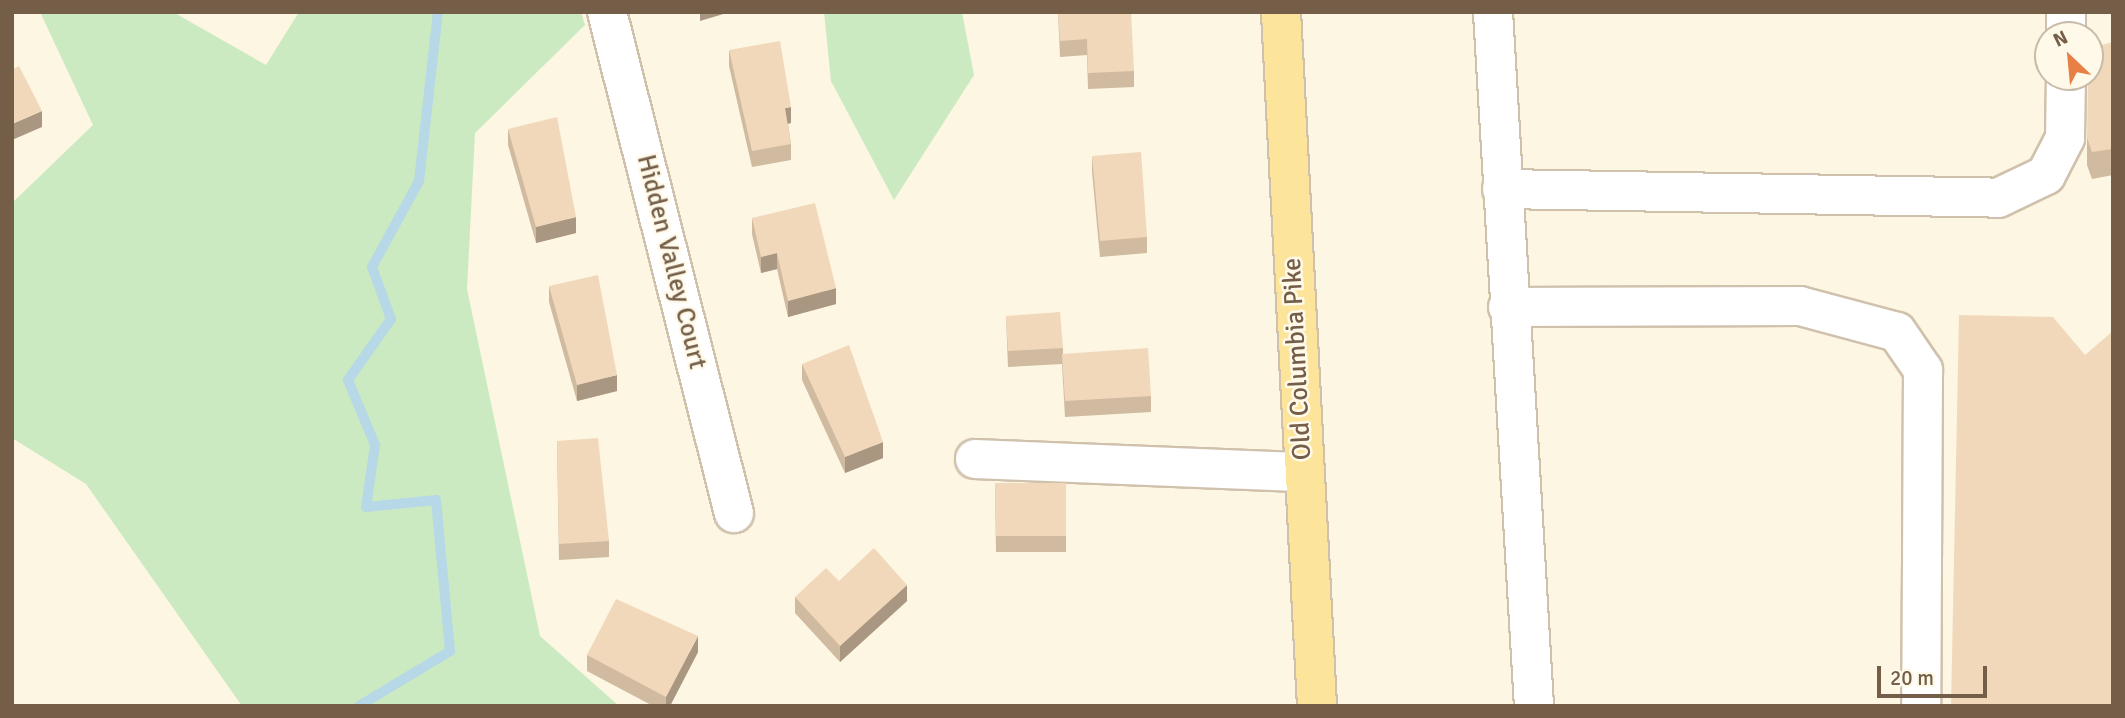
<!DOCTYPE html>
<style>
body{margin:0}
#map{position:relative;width:2125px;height:718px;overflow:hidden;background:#fcf6e2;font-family:Signika,sans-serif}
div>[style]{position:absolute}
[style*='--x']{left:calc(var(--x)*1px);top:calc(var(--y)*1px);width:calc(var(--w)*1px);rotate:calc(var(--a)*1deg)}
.green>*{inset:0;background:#cceac1}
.stream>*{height:10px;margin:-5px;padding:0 5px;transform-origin:5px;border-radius:5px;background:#b7d8e6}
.roads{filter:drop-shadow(2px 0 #d0c1ac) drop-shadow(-2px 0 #d0c1ac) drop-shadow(0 2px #d0c1ac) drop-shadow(0 -2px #d0c1ac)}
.minor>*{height:38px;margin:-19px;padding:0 19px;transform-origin:19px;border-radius:19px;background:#fff}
.major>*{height:38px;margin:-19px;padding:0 19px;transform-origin:19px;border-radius:19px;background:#fce59a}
.wall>*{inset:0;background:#d0baa0}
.shaded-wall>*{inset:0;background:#a99782}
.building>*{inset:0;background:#f2d8ba}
span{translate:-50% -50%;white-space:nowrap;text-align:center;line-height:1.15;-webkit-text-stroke:5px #fff9e9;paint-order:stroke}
.street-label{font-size:26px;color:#745e48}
.frame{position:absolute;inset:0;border:14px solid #745e48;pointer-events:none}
.north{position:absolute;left:2034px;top:21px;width:70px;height:70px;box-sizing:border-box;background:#fff9e9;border:2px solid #c7bba9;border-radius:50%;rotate:334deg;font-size:19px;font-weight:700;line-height:28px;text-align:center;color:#745e48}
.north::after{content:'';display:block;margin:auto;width:24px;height:32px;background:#e88046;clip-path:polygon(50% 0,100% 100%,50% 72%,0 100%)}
.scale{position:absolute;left:1877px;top:666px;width:110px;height:32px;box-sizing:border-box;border:4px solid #745e48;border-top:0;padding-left:9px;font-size:21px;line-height:24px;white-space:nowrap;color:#745e48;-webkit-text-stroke:5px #fff9e9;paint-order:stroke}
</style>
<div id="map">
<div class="green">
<i style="clip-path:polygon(40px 12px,173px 12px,266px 65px,299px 12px,581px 12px,585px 25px,475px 133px,467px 289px,540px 636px,619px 706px,242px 706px,86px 484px,12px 438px,12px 203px,93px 125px)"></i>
<i style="clip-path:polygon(824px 12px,962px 12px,974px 75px,894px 200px,831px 81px)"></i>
</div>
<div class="stream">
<i style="--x:359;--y:706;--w:106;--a:-31.1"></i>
<i style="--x:450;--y:651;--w:152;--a:-95.3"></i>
<i style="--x:436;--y:500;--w:70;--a:174.3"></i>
<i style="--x:366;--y:507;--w:63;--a:-81.7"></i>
<i style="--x:375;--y:445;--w:70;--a:-112.6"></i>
<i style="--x:348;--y:380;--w:75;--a:-54.8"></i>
<i style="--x:391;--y:319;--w:55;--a:-110.1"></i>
<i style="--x:372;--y:267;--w:98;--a:-61.3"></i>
<i style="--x:419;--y:181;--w:170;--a:-83.6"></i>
</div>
<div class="roads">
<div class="minor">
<i style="--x:607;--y:12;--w:517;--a:75.78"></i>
<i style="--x:1493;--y:12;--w:695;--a:86.62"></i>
<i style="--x:2066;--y:35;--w:23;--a:-90"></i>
<i style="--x:1502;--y:189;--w:496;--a:1"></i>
<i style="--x:1998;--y:198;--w:53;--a:-25.6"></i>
<i style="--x:2046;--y:175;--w:42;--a:-62.8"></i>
<i style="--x:2065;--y:138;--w:61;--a:-89.1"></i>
<i style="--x:1508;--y:307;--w:292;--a:-0.2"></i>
<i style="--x:1800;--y:306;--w:100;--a:15"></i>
<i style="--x:1897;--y:332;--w:46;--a:55.6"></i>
<i style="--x:1923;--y:370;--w:336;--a:90.3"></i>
<i style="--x:975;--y:459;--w:329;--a:2.3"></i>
</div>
<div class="major">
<i style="--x:1281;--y:12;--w:695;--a:87.03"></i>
</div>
</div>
<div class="wall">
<i style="clip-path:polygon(1058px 12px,1134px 71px,1134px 87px,1088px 89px,1087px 55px,1060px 57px)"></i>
<i style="clip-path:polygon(2113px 42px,2113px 175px,2092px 179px,2087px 165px,2087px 138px)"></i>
<i style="clip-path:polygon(729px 50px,791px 123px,788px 124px,791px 144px,791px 160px,752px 167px,729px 66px)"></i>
<i style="clip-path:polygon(508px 129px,576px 233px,536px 243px,508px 145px)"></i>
<i style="clip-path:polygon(1092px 156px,1147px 237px,1147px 253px,1100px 257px,1092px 172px)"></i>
<i style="clip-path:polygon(752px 218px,836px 304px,788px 317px,777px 269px,761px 273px,752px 234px)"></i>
<i style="clip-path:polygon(549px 286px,617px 391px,577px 401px,549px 302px)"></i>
<i style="clip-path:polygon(1006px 316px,1063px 348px,1063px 354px,1151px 396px,1151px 412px,1065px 417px,1062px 364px,1008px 367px)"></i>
<i style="clip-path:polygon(802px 364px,883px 458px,845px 473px,802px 380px)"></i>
<i style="clip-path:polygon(557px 441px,609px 541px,609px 557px,559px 560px)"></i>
<i style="clip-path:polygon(995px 483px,1066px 483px,1066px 552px,996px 552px)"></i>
<i style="clip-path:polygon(839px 581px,907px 601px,840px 662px,795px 613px,795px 597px)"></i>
<i style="clip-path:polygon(698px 652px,670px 706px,653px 706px,587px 671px,587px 655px)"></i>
</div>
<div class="shaded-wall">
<i style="clip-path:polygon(700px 12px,730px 12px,700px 21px)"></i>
<i style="clip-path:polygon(791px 107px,791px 123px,785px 124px,785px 108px)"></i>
<i style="clip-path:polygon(42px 111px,42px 127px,12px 140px,12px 124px)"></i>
<i style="clip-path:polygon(576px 217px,576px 233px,536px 243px,536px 227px)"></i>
<i style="clip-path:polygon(777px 253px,777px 269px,761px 273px,761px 257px)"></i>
<i style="clip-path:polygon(836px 288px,836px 304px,788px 317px,788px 301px)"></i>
<i style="clip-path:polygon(617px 375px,617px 391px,577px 401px,577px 385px)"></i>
<i style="clip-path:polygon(883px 442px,883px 458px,845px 473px,845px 457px)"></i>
<i style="clip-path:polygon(907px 585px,907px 601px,840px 662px,840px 646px)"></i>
<i style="clip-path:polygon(698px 636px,698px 652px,670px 706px,666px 706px,666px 697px)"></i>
</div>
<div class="building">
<i style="clip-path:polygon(1058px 12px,1131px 12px,1134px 71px,1088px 73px,1087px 39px,1060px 41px)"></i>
<i style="clip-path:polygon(780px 41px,791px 107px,785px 108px,791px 144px,752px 151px,729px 50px)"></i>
<i style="clip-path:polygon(2113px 42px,2113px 149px,2092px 152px,2087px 138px,2088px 77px,2090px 77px,2090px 48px)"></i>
<i style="clip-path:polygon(19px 66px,42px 111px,12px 124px,12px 70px)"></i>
<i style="clip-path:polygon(557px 117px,576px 217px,536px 227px,508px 129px)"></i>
<i style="clip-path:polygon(1141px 152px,1147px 237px,1100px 241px,1092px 156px)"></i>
<i style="clip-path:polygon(815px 203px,836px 288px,788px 301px,777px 253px,761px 257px,752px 218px)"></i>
<i style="clip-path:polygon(598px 275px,617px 375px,577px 385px,549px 286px)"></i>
<i style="clip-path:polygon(1060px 312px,1063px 348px,1008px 351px,1006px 316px)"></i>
<i style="clip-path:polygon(1959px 315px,2053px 317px,2085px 355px,2113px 331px,2113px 706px,1951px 706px)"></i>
<i style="clip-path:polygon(849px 345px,883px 442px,845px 457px,802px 364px)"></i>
<i style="clip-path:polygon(1148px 348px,1151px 396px,1065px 401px,1062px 354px)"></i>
<i style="clip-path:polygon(598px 438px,609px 541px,559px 544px,557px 441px)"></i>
<i style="clip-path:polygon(995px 483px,1066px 483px,1066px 536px,996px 536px)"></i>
<i style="clip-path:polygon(874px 548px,907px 585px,840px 646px,795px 597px,826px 568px,839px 581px)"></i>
<i style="clip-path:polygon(616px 599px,698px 636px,666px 697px,587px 655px)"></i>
</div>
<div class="street-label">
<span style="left:671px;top:262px;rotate:76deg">Hidden Valley Court</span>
<span style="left:1298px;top:359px;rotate:-93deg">Old Columbia Pike</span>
</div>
<div class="frame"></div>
<div class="north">N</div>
<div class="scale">20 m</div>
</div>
